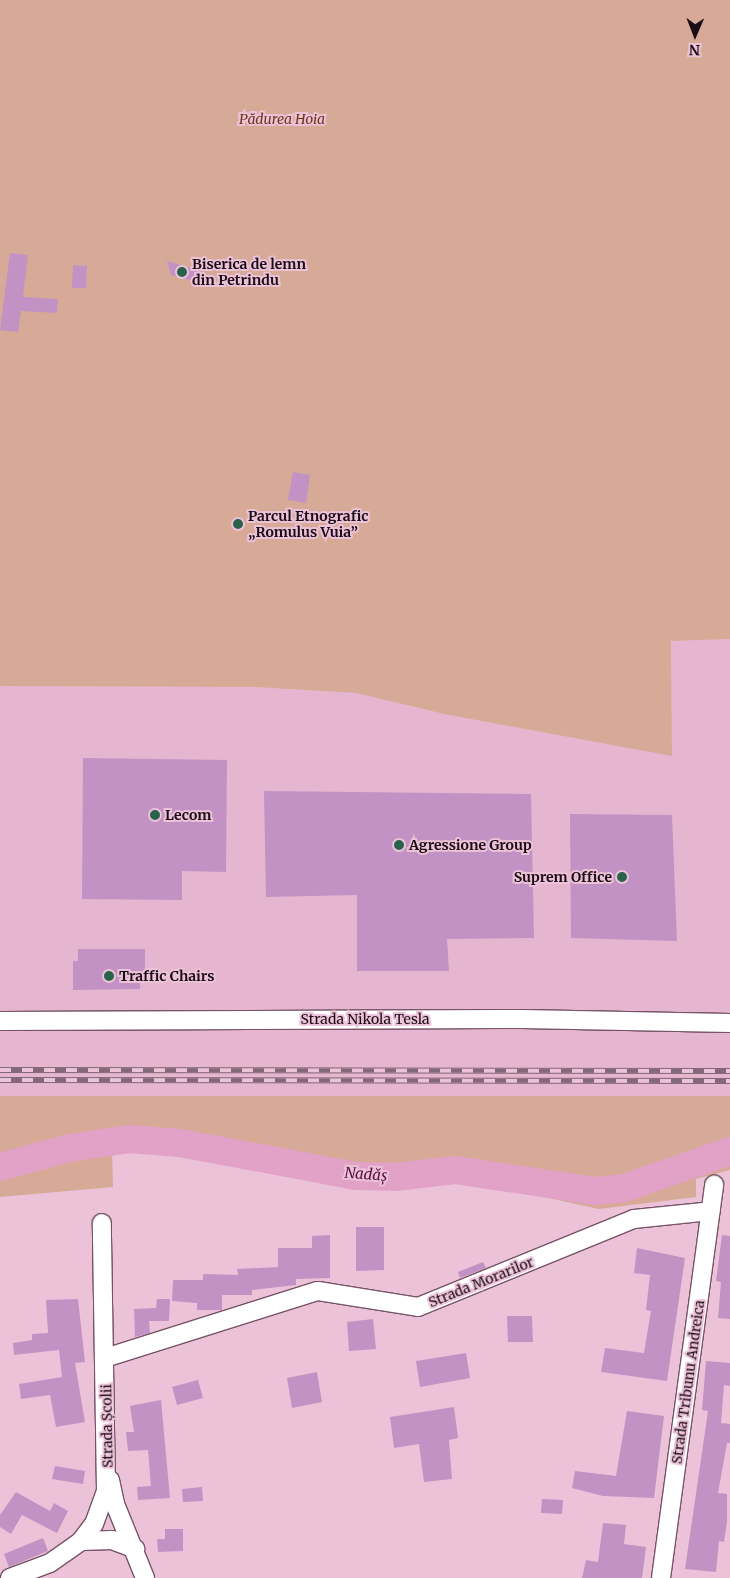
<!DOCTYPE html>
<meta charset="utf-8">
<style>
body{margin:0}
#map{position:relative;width:730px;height:1578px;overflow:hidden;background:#ecc2d8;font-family:Merriweather,serif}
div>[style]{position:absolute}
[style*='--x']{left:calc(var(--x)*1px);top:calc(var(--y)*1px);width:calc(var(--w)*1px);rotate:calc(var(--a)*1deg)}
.built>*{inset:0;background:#e6b5cf}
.green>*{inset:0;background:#d6aa97}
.river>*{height:28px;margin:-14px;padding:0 14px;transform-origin:14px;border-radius:14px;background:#e2a1c6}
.building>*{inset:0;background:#c292c5}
.roads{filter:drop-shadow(1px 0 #765367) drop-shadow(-1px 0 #765367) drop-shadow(0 1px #765367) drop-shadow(0 -1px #765367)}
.minor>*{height:18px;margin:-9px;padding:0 9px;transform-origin:9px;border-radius:9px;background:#fff}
.rail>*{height:5.5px;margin-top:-2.75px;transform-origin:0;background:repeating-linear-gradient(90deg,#ecc2d8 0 11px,#846877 0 22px);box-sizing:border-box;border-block:1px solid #846877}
.dots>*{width:14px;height:14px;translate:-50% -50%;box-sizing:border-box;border:2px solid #ecc2d8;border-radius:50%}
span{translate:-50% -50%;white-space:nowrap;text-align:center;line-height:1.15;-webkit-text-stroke:4px #ecc2d8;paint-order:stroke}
.park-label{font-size:14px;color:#713416;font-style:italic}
.poi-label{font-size:14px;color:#1b0d15;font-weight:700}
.left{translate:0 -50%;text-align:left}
.right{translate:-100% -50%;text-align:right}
.street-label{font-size:14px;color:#1b0d15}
.water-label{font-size:15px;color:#580c40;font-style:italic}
.north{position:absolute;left:670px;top:10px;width:50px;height:50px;-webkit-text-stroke:4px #ecc2d8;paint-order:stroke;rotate:181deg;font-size:14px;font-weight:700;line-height:20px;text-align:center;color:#1b0d15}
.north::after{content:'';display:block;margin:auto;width:18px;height:22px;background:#1b0d15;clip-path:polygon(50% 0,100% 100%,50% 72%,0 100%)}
</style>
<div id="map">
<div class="built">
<i style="clip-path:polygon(730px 639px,730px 1096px,0 1096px,0 686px,254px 687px,356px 693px,444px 714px,672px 755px,671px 641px)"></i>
</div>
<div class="green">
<i style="clip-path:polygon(0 0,730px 0,730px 639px,671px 641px,672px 756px,444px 714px,356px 693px,254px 687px,0 686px)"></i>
<i style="clip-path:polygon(0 1096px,730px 1096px,730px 1170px,696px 1179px,696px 1197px,599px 1209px,461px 1179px,377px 1184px,322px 1180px,171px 1151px,112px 1149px,113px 1187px,0 1197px)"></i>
</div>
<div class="river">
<i style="--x:0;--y:1167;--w:72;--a:-15.4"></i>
<i style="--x:69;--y:1148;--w:62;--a:-8.4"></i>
<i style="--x:130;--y:1139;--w:50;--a:4.6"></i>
<i style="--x:180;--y:1143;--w:179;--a:10.6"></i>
<i style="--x:356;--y:1176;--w:39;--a:1"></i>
<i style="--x:395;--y:1177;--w:60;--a:-6.7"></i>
<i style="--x:455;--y:1170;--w:143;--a:8.5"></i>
<i style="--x:596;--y:1191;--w:28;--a:-6"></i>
<i style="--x:624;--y:1188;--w:112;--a:-19.2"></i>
</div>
<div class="building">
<i style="clip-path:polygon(10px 253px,28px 255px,23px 297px,58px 299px,57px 313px,21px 311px,18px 332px,0 330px)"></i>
<i style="clip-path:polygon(167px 261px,202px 271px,190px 280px,171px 275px)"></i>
<i style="clip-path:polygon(73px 265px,87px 266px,86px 288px,72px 288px)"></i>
<i style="clip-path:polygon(293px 472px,310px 475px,306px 503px,288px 500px)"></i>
<i style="clip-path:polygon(83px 758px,227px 760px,226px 872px,182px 871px,182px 900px,82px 899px)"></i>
<i style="clip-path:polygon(264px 791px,531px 794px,534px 938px,447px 939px,449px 971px,357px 971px,357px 895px,266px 897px)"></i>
<i style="clip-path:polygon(570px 814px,672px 815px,677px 941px,571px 938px)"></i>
<i style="clip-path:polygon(78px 949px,145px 949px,145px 978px,140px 978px,140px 989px,73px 990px,73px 961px,78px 961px)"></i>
<i style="clip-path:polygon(356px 1227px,384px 1227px,384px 1270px,356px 1271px)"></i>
<i style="clip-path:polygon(330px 1235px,330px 1278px,296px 1279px,296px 1285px,252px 1290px,252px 1295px,222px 1295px,222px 1310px,197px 1310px,197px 1303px,172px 1301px,173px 1280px,203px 1280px,203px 1274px,238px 1275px,237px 1269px,278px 1267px,278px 1248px,312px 1248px,312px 1236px)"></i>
<i style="clip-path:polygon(722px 1235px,730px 1236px,730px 1319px,718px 1318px,721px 1282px,716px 1281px)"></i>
<i style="clip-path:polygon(637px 1248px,685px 1258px,667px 1381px,601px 1372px,605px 1348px,644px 1353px,651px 1311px,646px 1310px,650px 1275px,634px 1273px)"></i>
<i style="clip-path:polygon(483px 1262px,486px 1268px,460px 1278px,458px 1272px)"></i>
<i style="clip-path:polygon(78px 1299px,85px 1362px,75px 1363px,85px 1422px,56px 1427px,50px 1395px,21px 1399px,19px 1384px,62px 1377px,59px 1350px,14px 1355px,13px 1343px,32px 1340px,32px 1334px,48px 1333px,46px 1300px)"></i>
<i style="clip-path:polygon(157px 1299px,170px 1299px,169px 1321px,149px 1321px,150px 1333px,135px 1337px,134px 1309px,156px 1308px)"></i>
<i style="clip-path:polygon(507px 1316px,532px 1316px,533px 1342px,508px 1342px)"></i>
<i style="clip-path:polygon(373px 1319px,376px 1349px,349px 1351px,347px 1322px)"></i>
<i style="clip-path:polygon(466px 1353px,470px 1378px,420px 1387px,416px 1361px)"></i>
<i style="clip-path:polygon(706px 1361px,730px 1363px,730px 1386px,724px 1385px,721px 1423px,730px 1424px,730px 1443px,727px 1443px,718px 1493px,727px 1494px,727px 1522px,724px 1542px,719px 1541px,716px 1572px,685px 1569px,708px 1411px,702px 1410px)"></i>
<i style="clip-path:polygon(317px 1372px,322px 1402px,292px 1408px,287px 1378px)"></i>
<i style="clip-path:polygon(198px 1380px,203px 1398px,177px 1405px,172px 1387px)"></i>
<i style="clip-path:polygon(161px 1400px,170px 1498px,138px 1500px,137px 1487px,151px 1486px,148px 1450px,128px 1451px,126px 1432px,134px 1432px,130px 1406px)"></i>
<i style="clip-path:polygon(454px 1407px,458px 1438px,449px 1440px,452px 1479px,424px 1482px,419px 1444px,394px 1448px,390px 1417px)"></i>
<i style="clip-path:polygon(627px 1411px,664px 1416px,654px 1498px,603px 1496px,572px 1488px,575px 1471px,616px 1476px)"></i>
<i style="clip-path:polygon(55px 1466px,85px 1471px,83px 1484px,52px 1479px)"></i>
<i style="clip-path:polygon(202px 1487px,203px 1501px,183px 1502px,182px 1489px)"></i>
<i style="clip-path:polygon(16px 1492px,50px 1511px,54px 1503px,68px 1511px,57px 1533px,22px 1515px,11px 1534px,0 1527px,0 1515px)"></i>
<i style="clip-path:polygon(542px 1499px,563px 1500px,562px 1514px,541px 1513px)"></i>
<i style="clip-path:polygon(603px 1523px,626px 1525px,624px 1544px,646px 1547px,642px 1578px,582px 1578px,586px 1560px,598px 1562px)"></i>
<i style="clip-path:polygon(165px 1529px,183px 1529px,183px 1551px,158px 1552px,157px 1539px,165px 1539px)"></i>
<i style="clip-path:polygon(43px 1538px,48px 1551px,9px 1567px,4px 1554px)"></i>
</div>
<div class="roads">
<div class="minor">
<i style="--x:0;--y:1021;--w:522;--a:-0.22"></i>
<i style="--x:522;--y:1019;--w:208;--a:1.1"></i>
<i style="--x:105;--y:1358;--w:223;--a:-17.5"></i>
<i style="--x:318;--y:1291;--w:101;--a:9.1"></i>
<i style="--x:418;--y:1307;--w:233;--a:-22.2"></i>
<i style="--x:634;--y:1219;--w:77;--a:-5.9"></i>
<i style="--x:110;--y:1480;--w:25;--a:78"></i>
<i style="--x:115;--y:1504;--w:80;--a:67.9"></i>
<i style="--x:81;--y:1541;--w:31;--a:-2"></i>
<i style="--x:112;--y:1540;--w:25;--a:21"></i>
<i style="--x:10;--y:1578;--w:43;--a:-20.6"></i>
<i style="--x:50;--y:1563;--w:38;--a:-35"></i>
<i style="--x:81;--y:1541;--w:21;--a:-53"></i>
<i style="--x:94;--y:1524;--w:35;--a:-70"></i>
<i style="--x:106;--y:1491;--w:268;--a:-90.9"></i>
<i style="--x:661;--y:1578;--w:397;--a:-82.3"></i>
</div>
</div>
<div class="rail">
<i style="--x:0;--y:1070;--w:730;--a:0.08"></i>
<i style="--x:0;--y:1080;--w:730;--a:0.08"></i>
</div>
<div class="dots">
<i style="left:182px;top:272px;background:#28624b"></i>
<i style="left:238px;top:524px;background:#28624b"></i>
<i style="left:155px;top:815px;background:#28624b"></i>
<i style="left:399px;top:845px;background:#28624b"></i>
<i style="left:622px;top:877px;background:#28624b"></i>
<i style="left:109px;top:976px;background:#28624b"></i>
</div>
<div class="park-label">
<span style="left:282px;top:119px">Pădurea Hoia</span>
</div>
<div class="poi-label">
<span class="left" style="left:192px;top:272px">Biserica de lemn<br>din Petrindu</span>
<span class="left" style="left:248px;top:524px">Parcul Etnografic<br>„Romulus Vuia”</span>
<span class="left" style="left:165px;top:815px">Lecom</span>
<span class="left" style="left:409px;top:845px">Agressione Group</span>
<span class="right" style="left:612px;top:877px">Suprem Office</span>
<span class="left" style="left:119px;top:976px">Traffic Chairs</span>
</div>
<div class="street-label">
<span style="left:365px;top:1019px">Strada Nikola Tesla</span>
<span style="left:481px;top:1282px;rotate:-22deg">Strada Morarilor</span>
<span style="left:688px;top:1382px;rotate:-82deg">Strada Tribunu Andreica</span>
<span style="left:107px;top:1426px;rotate:-91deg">Strada Școlii</span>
</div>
<div class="water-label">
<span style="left:366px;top:1174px;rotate:4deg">Nadăș</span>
</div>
<div class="north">N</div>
</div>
